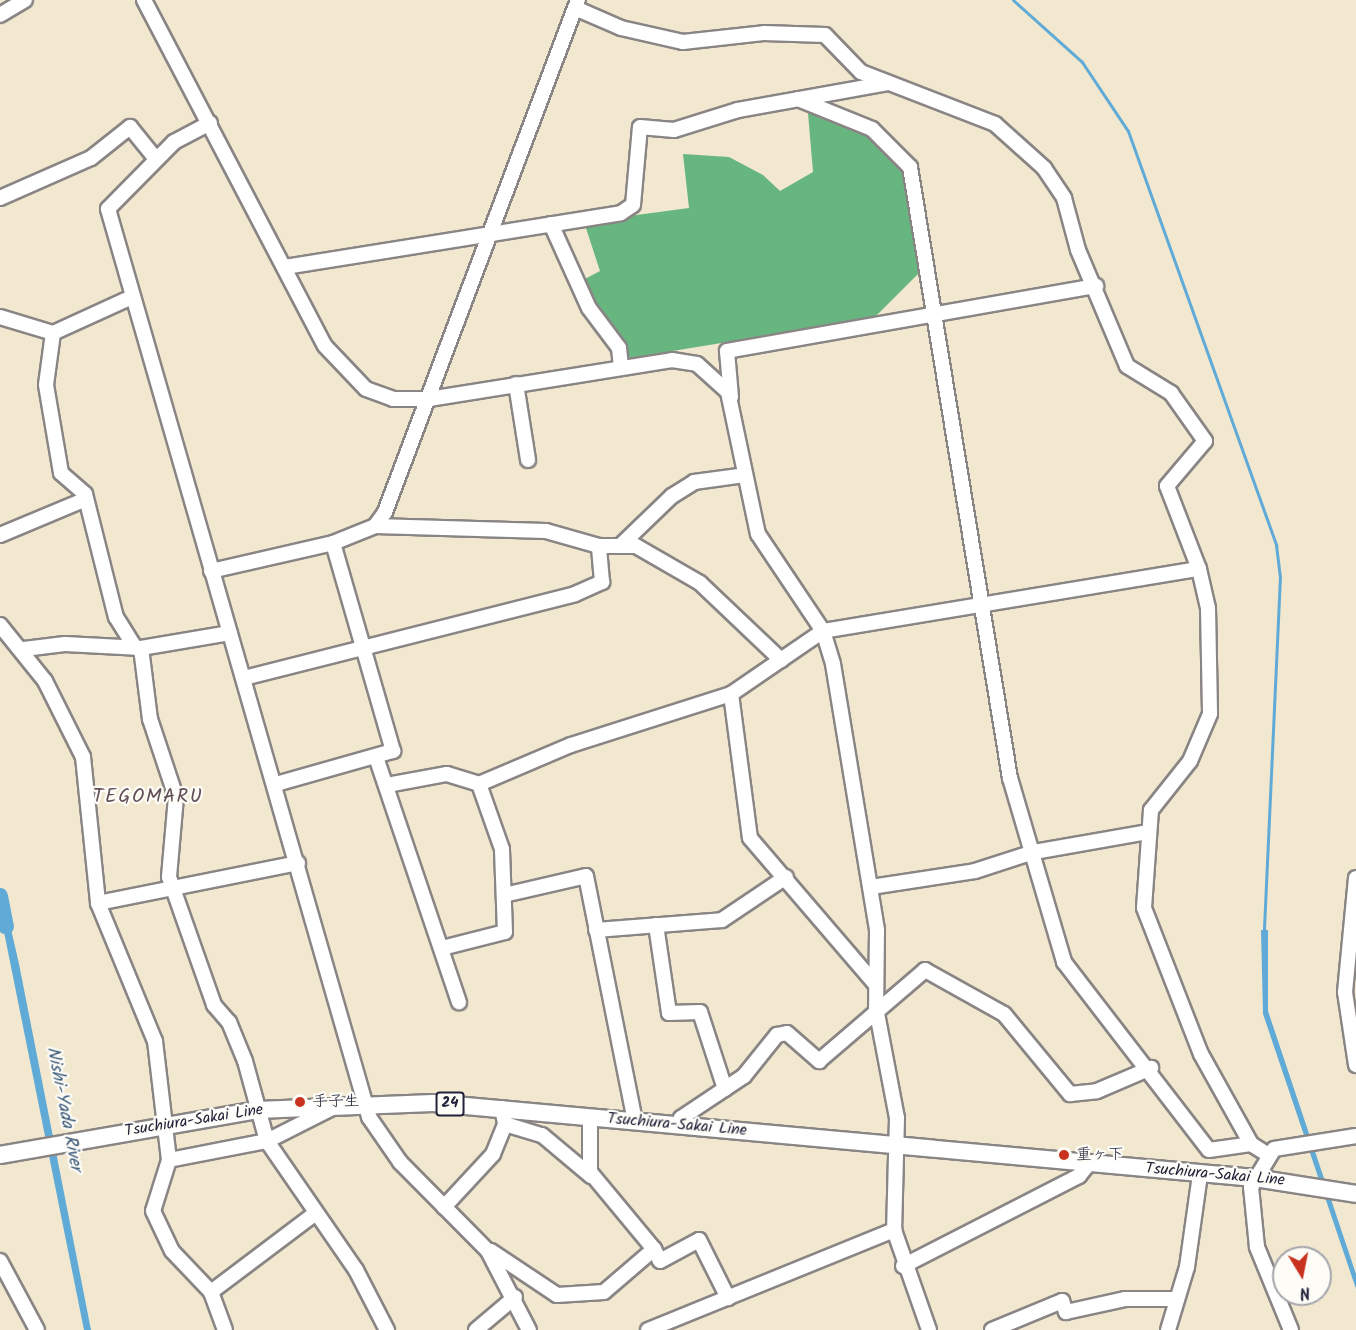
<!DOCTYPE html>
<meta charset="utf-8">
<style>
body{margin:0}
#map{position:relative;width:1356px;height:1330px;overflow:hidden;background:#f2e8cf;font-family:Kalam,"Klee One",sans-serif}
div>[style]{position:absolute}
[style*='--x']{left:calc(var(--x)*1px);top:calc(var(--y)*1px);width:calc(var(--w)*1px);rotate:calc(var(--a)*1deg)}
.forest>*{inset:0;background:#67b680}
.water>*{inset:0;background:#5faad7}
.stream>*{height:3px;margin:-1.5px;padding:0 1.5px;transform-origin:1.5px;border-radius:1.5px;background:#5faad7}
.river>*{height:16px;margin:-8px;padding:0 8px;transform-origin:8px;border-radius:8px;background:#5faad7}
.roads{filter:drop-shadow(2px 0 #8a8585) drop-shadow(-2px 0 #8a8585) drop-shadow(0 2px #8a8585) drop-shadow(0 -2px #8a8585)}
.minor>*{height:14px;margin:-7px;padding:0 7px;transform-origin:7px;border-radius:7px;background:#fff}
.major>*{height:16px;margin:-8px;padding:0 8px;transform-origin:8px;border-radius:8px;background:#fff}
.dots>*{width:16px;height:16px;translate:-50% -50%;box-sizing:border-box;border:3px solid #fdfcf7;border-radius:50%}
span{translate:-50% -50%;white-space:nowrap;text-align:center;line-height:1.15;-webkit-text-stroke:4.5px #fdfcf7;paint-order:stroke}
.shield-label span{padding:2px 4px;background:#fdfcf7;border:2px solid;border-radius:4px;-webkit-text-stroke-width:0}
.shield-label{font-size:15px;color:#22223b;font-weight:700}
.poi-label{font-size:16px;color:#22223b}
.left{translate:0 -50%;text-align:left}
.street-label{font-size:16px;color:#22223b}
.water-label{font-size:18px;color:#3a5879;font-style:italic}
.quarter-label{font-size:20px;color:#635059;letter-spacing:1.5px}
.north{position:absolute;left:1272px;top:1246px;width:60px;height:60px;box-sizing:border-box;background:#fdfcf7;border:2px solid #a5a5ac;border-radius:50%;rotate:170deg;font-size:16px;font-weight:700;line-height:24px;text-align:center;color:#22223b}
.north::after{content:'';display:block;margin:auto;width:21px;height:27px;background:#c8321e;clip-path:polygon(50% 0,100% 100%,50% 72%,0 100%)}
</style>
<div id="map">
<div class="forest">
<i style="clip-path:polygon(808px 113px,870px 138px,903px 170px,924px 268px,874px 318px,630px 358px,579px 282px,600px 271px,584px 222px,689px 208px,683px 154px,729px 157px,763px 175px,780px 191px,813px 172px)"></i>
</div>
<div class="water">
<i style="clip-path:polygon(5px 903px,19px 964px,91px 1330px,84px 1330px,0 912px)"></i>
<i style="clip-path:polygon(1261px 930px,1268px 930px,1268px 1011px,1356px 1274px,1356px 1289px,1263px 1014px)"></i>
</div>
<div class="stream">
<i style="--x:1013;--y:0;--w:93;--a:41.9"></i>
<i style="--x:1082;--y:62;--w:83;--a:56.3"></i>
<i style="--x:1128;--y:131;--w:440;--a:70.3"></i>
<i style="--x:1276;--y:545;--w:31;--a:83"></i>
<i style="--x:1280;--y:576;--w:357;--a:92.6"></i>
</div>
<div class="river">
<i style="--x:0;--y:896;--w:31;--a:79"></i>
</div>
<div class="roads">
<div class="minor">
<i style="--x:144;--y:0;--w:390;--a:62.4"></i>
<i style="--x:325;--y:346;--w:59;--a:46.4"></i>
<i style="--x:366;--y:389;--w:29;--a:20"></i>
<i style="--x:393;--y:399;--w:36;--a:0"></i>
<i style="--x:429;--y:399;--w:246;--a:-9.1"></i>
<i style="--x:672;--y:360;--w:25;--a:9"></i>
<i style="--x:697;--y:364;--w:42;--a:42.1"></i>
<i style="--x:728;--y:392;--w:145;--a:78.1"></i>
<i style="--x:758;--y:534;--w:117;--a:56.2"></i>
<i style="--x:823;--y:631;--w:34;--a:73"></i>
<i style="--x:833;--y:664;--w:270;--a:80.6"></i>
<i style="--x:877;--y:930;--w:78;--a:90.7"></i>
<i style="--x:876;--y:1008;--w:112;--a:79.2"></i>
<i style="--x:897;--y:1118;--w:112;--a:91.5"></i>
<i style="--x:894;--y:1230;--w:106;--a:70.7"></i>
<i style="--x:575;--y:8;--w:50;--a:23.5"></i>
<i style="--x:621;--y:28;--w:64;--a:12.7"></i>
<i style="--x:683;--y:42;--w:81;--a:-6.3"></i>
<i style="--x:764;--y:33;--w:61;--a:1.9"></i>
<i style="--x:825;--y:35;--w:52;--a:45.8"></i>
<i style="--x:861;--y:72;--w:144;--a:21.2"></i>
<i style="--x:995;--y:124;--w:66;--a:41.9"></i>
<i style="--x:1044;--y:168;--w:36;--a:56"></i>
<i style="--x:1064;--y:198;--w:54;--a:74.9"></i>
<i style="--x:1078;--y:250;--w:126;--a:67.1"></i>
<i style="--x:1127;--y:366;--w:52;--a:31.5"></i>
<i style="--x:1171;--y:393;--w:59;--a:54.7"></i>
<i style="--x:1205;--y:441;--w:59;--a:130.2"></i>
<i style="--x:1167;--y:486;--w:89;--a:68.9"></i>
<i style="--x:1199;--y:569;--w:40;--a:77"></i>
<i style="--x:1208;--y:608;--w:106;--a:88.9"></i>
<i style="--x:1210;--y:714;--w:51;--a:113.1"></i>
<i style="--x:1190;--y:761;--w:63;--a:128.5"></i>
<i style="--x:1151;--y:810;--w:98;--a:94.1"></i>
<i style="--x:1144;--y:908;--w:157;--a:68.7"></i>
<i style="--x:1201;--y:1054;--w:103;--a:60.9"></i>
<i style="--x:1251;--y:1144;--w:19;--a:32"></i>
<i style="--x:0;--y:15;--w:29;--a:-31"></i>
<i style="--x:798;--y:99;--w:80;--a:22.1"></i>
<i style="--x:872;--y:129;--w:54;--a:45"></i>
<i style="--x:910;--y:167;--w:619;--a:80.71"></i>
<i style="--x:1010;--y:778;--w:192;--a:73.6"></i>
<i style="--x:1064;--y:962;--w:237;--a:52.4"></i>
<i style="--x:1209;--y:1150;--w:42;--a:-8.1"></i>
<i style="--x:210;--y:123;--w:41;--a:152.2"></i>
<i style="--x:174;--y:142;--w:94;--a:134.6"></i>
<i style="--x:108;--y:209;--w:945;--a:73.96"></i>
<i style="--x:369;--y:1117;--w:55;--a:55.4"></i>
<i style="--x:400;--y:1162;--w:125;--a:45.3"></i>
<i style="--x:488;--y:1251;--w:89;--a:62.6"></i>
<i style="--x:0;--y:198;--w:99;--a:-23.7"></i>
<i style="--x:91;--y:158;--w:50;--a:-38.5"></i>
<i style="--x:130;--y:127;--w:41;--a:50.9"></i>
<i style="--x:551;--y:224;--w:92;--a:65.7"></i>
<i style="--x:589;--y:308;--w:50;--a:53.1"></i>
<i style="--x:619;--y:348;--w:18;--a:84"></i>
<i style="--x:285;--y:267;--w:340;--a:-9.1"></i>
<i style="--x:621;--y:213;--w:14;--a:-34"></i>
<i style="--x:633;--y:205;--w:78;--a:-84.9"></i>
<i style="--x:640;--y:127;--w:34;--a:5"></i>
<i style="--x:674;--y:130;--w:67;--a:-17.4"></i>
<i style="--x:738;--y:110;--w:152;--a:-10.2"></i>
<i style="--x:0;--y:317;--w:55;--a:16.8"></i>
<i style="--x:53;--y:333;--w:87;--a:-24.5"></i>
<i style="--x:53;--y:333;--w:52;--a:97.7"></i>
<i style="--x:46;--y:385;--w:89;--a:80.3"></i>
<i style="--x:61;--y:473;--w:32;--a:41"></i>
<i style="--x:85;--y:494;--w:127;--a:75.9"></i>
<i style="--x:116;--y:617;--w:36;--a:58"></i>
<i style="--x:516;--y:384;--w:77;--a:81"></i>
<i style="--x:731;--y:397;--w:46;--a:-95"></i>
<i style="--x:727;--y:351;--w:375;--a:-10"></i>
<i style="--x:375;--y:526;--w:171;--a:1.7"></i>
<i style="--x:546;--y:531;--w:55;--a:15.8"></i>
<i style="--x:599;--y:546;--w:37;--a:0"></i>
<i style="--x:636;--y:546;--w:74;--a:30"></i>
<i style="--x:700;--y:583;--w:112;--a:43.5"></i>
<i style="--x:0;--y:535;--w:93;--a:-22.7"></i>
<i style="--x:621;--y:545;--w:71;--a:-43.9"></i>
<i style="--x:672;--y:496;--w:26;--a:-32"></i>
<i style="--x:694;--y:482;--w:51;--a:-7.8"></i>
<i style="--x:211;--y:571;--w:125;--a:-12.9"></i>
<i style="--x:333;--y:543;--w:45;--a:-22"></i>
<i style="--x:375;--y:526;--w:17;--a:-54"></i>
<i style="--x:385;--y:512;--w:547;--a:-69.35"></i>
<i style="--x:0;--y:625;--w:72;--a:51.2"></i>
<i style="--x:45;--y:681;--w:85;--a:63.4"></i>
<i style="--x:83;--y:757;--w:147;--a:84.1"></i>
<i style="--x:98;--y:903;--w:149;--a:67.6"></i>
<i style="--x:155;--y:1041;--w:120;--a:83.3"></i>
<i style="--x:169;--y:1160;--w:53;--a:107.4"></i>
<i style="--x:153;--y:1211;--w:44;--a:64.6"></i>
<i style="--x:172;--y:1251;--w:57;--a:46.4"></i>
<i style="--x:211;--y:1292;--w:40;--a:69.8"></i>
<i style="--x:141;--y:648;--w:72;--a:82.8"></i>
<i style="--x:150;--y:719;--w:82;--a:71.6"></i>
<i style="--x:176;--y:797;--w:80;--a:95"></i>
<i style="--x:169;--y:877;--w:136;--a:70.6"></i>
<i style="--x:214;--y:1005;--w:23;--a:49"></i>
<i style="--x:229;--y:1022;--w:42;--a:67.7"></i>
<i style="--x:245;--y:1061;--w:83;--a:74.6"></i>
<i style="--x:267;--y:1141;--w:157;--a:55.4"></i>
<i style="--x:356;--y:1270;--w:68;--a:62.7"></i>
<i style="--x:24;--y:649;--w:41;--a:-7"></i>
<i style="--x:65;--y:644;--w:76;--a:3"></i>
<i style="--x:141;--y:648;--w:90;--a:-9.6"></i>
<i style="--x:244;--y:678;--w:341;--a:-14.2"></i>
<i style="--x:575;--y:594;--w:30;--a:-24"></i>
<i style="--x:602;--y:582;--w:36;--a:-95"></i>
<i style="--x:731;--y:694;--w:145;--a:82.5"></i>
<i style="--x:750;--y:838;--w:194;--a:49.4"></i>
<i style="--x:376;--y:757;--w:259;--a:71.3"></i>
<i style="--x:276;--y:784;--w:122;--a:-15.8"></i>
<i style="--x:393;--y:751;--w:216;--a:-106.1"></i>
<i style="--x:387;--y:785;--w:61;--a:-10.4"></i>
<i style="--x:447;--y:774;--w:34;--a:17"></i>
<i style="--x:479;--y:784;--w:100;--a:-23"></i>
<i style="--x:571;--y:745;--w:168;--a:-17.7"></i>
<i style="--x:731;--y:694;--w:112;--a:-34.4"></i>
<i style="--x:823;--y:631;--w:381;--a:-9.4"></i>
<i style="--x:1356;--y:878;--w:115;--a:95.5"></i>
<i style="--x:1345;--y:992;--w:74;--a:81.4"></i>
<i style="--x:871;--y:887;--w:105;--a:-8.7"></i>
<i style="--x:975;--y:871;--w:62;--a:-17.9"></i>
<i style="--x:1034;--y:852;--w:115;--a:-10"></i>
<i style="--x:504;--y:895;--w:84;--a:-13"></i>
<i style="--x:586;--y:876;--w:250;--a:78.7"></i>
<i style="--x:98;--y:903;--w:204;--a:-11.3"></i>
<i style="--x:656;--y:925;--w:89;--a:81.6"></i>
<i style="--x:669;--y:1013;--w:31;--a:-2"></i>
<i style="--x:700;--y:1012;--w:81;--a:72"></i>
<i style="--x:596;--y:930;--w:126;--a:-4.5"></i>
<i style="--x:722;--y:920;--w:77;--a:-33.9"></i>
<i style="--x:442;--y:948;--w:65;--a:-14.3"></i>
<i style="--x:505;--y:932;--w:83;--a:-92.1"></i>
<i style="--x:502;--y:849;--w:69;--a:-109.5"></i>
<i style="--x:502;--y:1108;--w:16;--a:79"></i>
<i style="--x:505;--y:1124;--w:39;--a:17"></i>
<i style="--x:542;--y:1135;--w:64;--a:39.9"></i>
<i style="--x:590;--y:1117;--w:55;--a:90"></i>
<i style="--x:590;--y:1172;--w:100;--a:50.3"></i>
<i style="--x:680;--y:1125;--w:7;--a:-82"></i>
<i style="--x:681;--y:1118;--w:76;--a:-33.7"></i>
<i style="--x:744;--y:1076;--w:53;--a:-51.2"></i>
<i style="--x:777;--y:1035;--w:10;--a:-11"></i>
<i style="--x:787;--y:1033;--w:43;--a:41.2"></i>
<i style="--x:819;--y:1061;--w:140;--a:-40.6"></i>
<i style="--x:925;--y:970;--w:90;--a:29.1"></i>
<i style="--x:1004;--y:1014;--w:104;--a:50.5"></i>
<i style="--x:1070;--y:1094;--w:27;--a:-6"></i>
<i style="--x:1097;--y:1091;--w:59;--a:-23.1"></i>
<i style="--x:169;--y:1160;--w:100;--a:-11"></i>
<i style="--x:267;--y:1141;--w:77;--a:-26.9"></i>
<i style="--x:444;--y:1207;--w:72;--a:-47.2"></i>
<i style="--x:493;--y:1154;--w:32;--a:-68"></i>
<i style="--x:491;--y:1251;--w:79;--a:33.7"></i>
<i style="--x:557;--y:1295;--w:47;--a:-3.7"></i>
<i style="--x:604;--y:1292;--w:66;--a:-40.7"></i>
<i style="--x:654;--y:1249;--w:13;--a:63"></i>
<i style="--x:660;--y:1261;--w:44;--a:-28.3"></i>
<i style="--x:699;--y:1240;--w:65;--a:63.4"></i>
<i style="--x:0;--y:1261;--w:78;--a:61.8"></i>
<i style="--x:903;--y:1266;--w:198;--a:-27.1"></i>
<i style="--x:1079;--y:1176;--w:16;--a:-52"></i>
<i style="--x:211;--y:1292;--w:131;--a:-37"></i>
<i style="--x:476;--y:1330;--w:51;--a:-40.2"></i>
<i style="--x:648;--y:1330;--w:266;--a:-22.1"></i>
<i style="--x:992;--y:1330;--w:76;--a:-22.5"></i>
<i style="--x:1062;--y:1301;--w:12;--a:70"></i>
<i style="--x:1066;--y:1312;--w:60;--a:-12.4"></i>
<i style="--x:1125;--y:1299;--w:52;--a:0"></i>
<i style="--x:1168;--y:1330;--w:66;--a:-73.2"></i>
<i style="--x:1187;--y:1267;--w:94;--a:-82"></i>
<i style="--x:1291;--y:1330;--w:90;--a:-112.3"></i>
<i style="--x:1257;--y:1247;--w:60;--a:-95.7"></i>
<i style="--x:1251;--y:1187;--w:44;--a:-58.8"></i>
<i style="--x:1274;--y:1149;--w:83;--a:-9"></i>
</div>
<div class="major">
<i style="--x:0;--y:1155;--w:261;--a:-9.9"></i>
<i style="--x:257;--y:1110;--w:176;--a:-2.3"></i>
<i style="--x:433;--y:1103;--w:825;--a:5.21"></i>
<i style="--x:1255;--y:1178;--w:102;--a:9"></i>
</div>
</div>
<div class="dots">
<i style="left:300px;top:1102px;background:#c8321e"></i>
<i style="left:1064px;top:1155px;background:#c8321e"></i>
</div>
<div class="shield-label">
<span style="left:450px;top:1104px">24</span>
</div>
<div class="poi-label">
<span class="left" style="left:312px;top:1102px">手子生</span>
<span class="left" style="left:1076px;top:1155px">重ヶ下</span>
</div>
<div class="street-label">
<span style="left:194px;top:1121px;rotate:-9deg">Tsuchiura-Sakai Line</span>
<span style="left:677px;top:1125px;rotate:5deg">Tsuchiura-Sakai Line</span>
<span style="left:1215px;top:1175px;rotate:5deg">Tsuchiura-Sakai Line</span>
</div>
<div class="water-label">
<span style="left:63px;top:1109px;rotate:79deg">Nishi-Yada River</span>
</div>
<div class="quarter-label">
<span style="left:148px;top:797px">TEGOMARU</span>
</div>
<div class="north">N</div>
</div>
